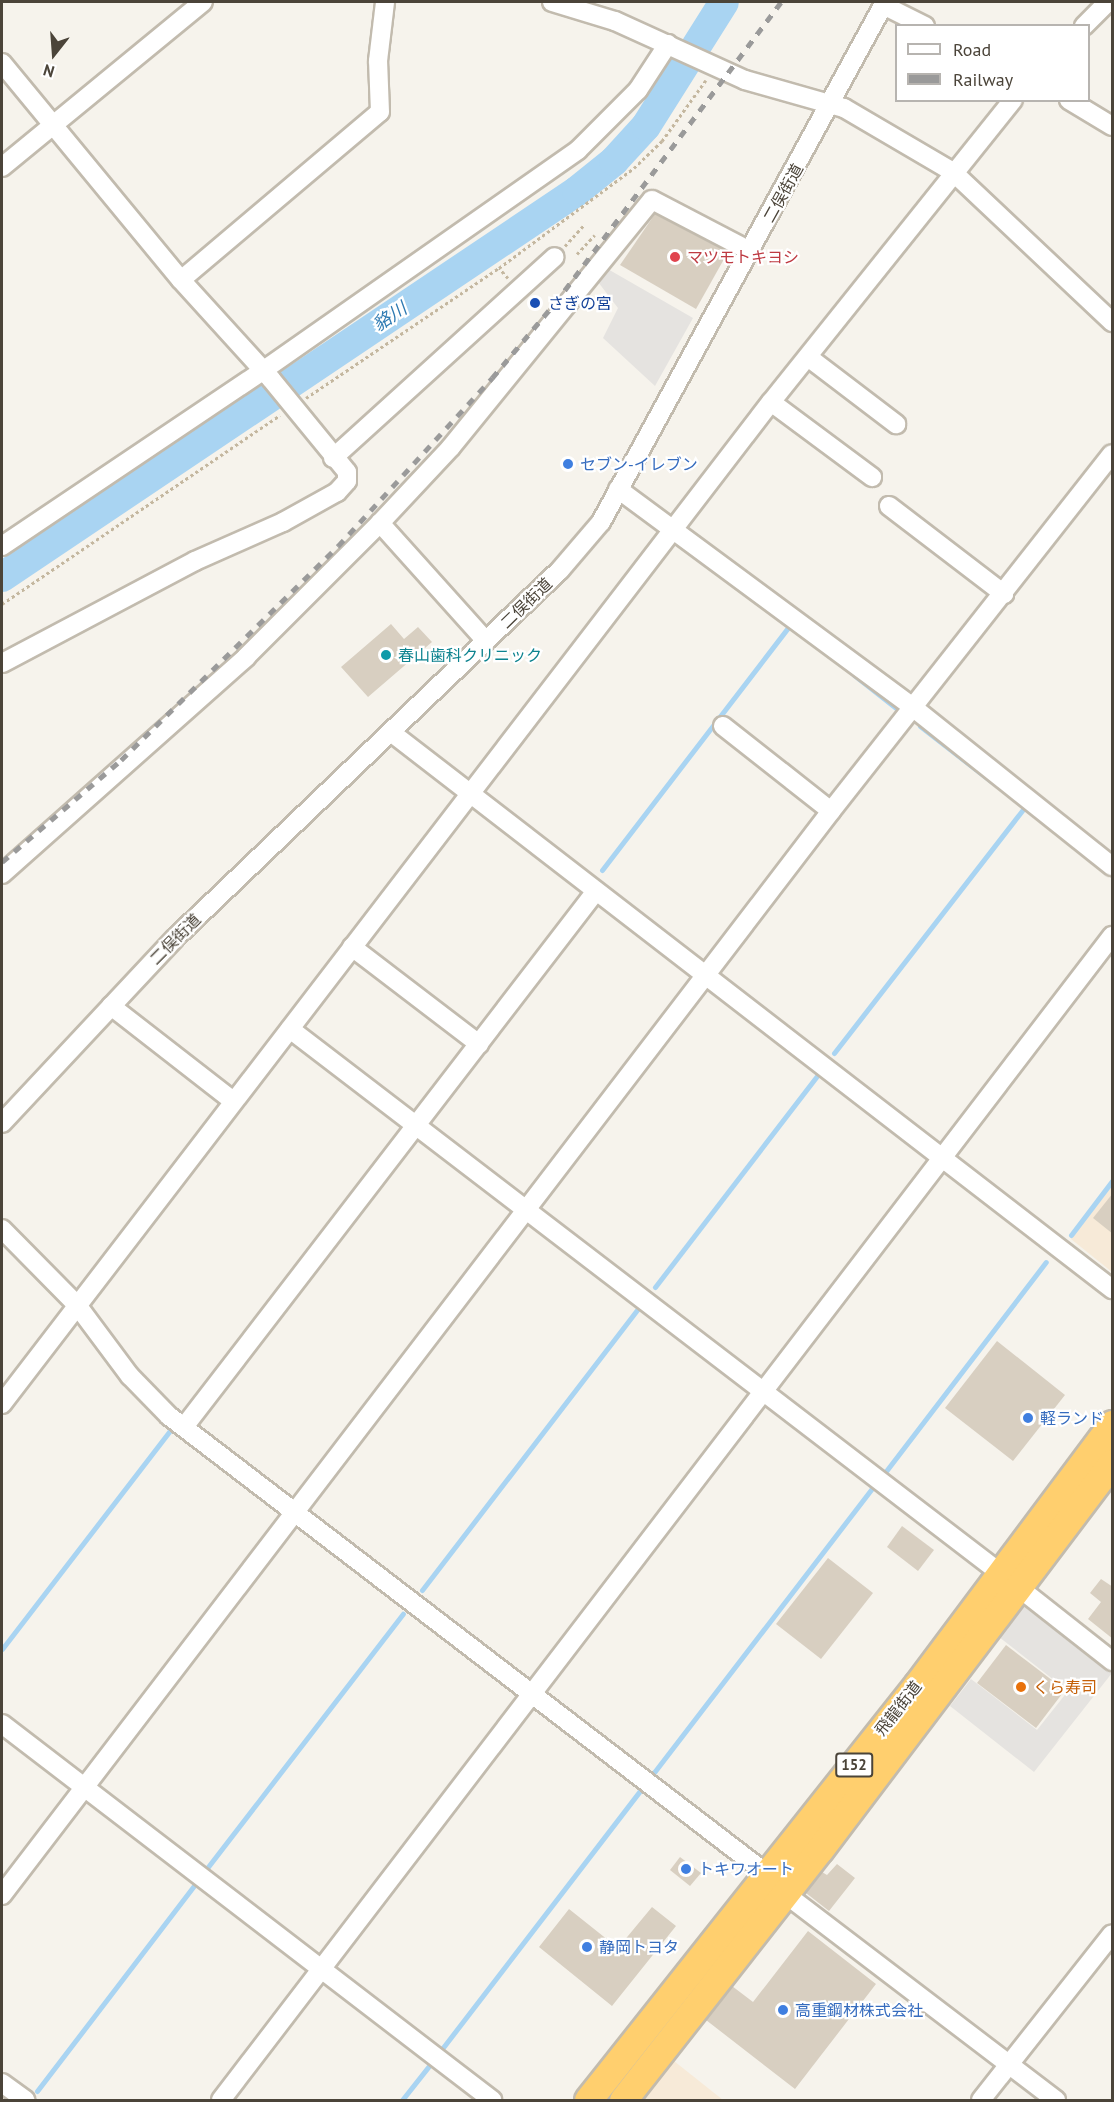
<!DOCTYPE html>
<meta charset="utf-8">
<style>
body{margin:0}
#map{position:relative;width:1114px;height:2102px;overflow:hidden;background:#f6f3ec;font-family:"PT Sans","Noto Sans JP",sans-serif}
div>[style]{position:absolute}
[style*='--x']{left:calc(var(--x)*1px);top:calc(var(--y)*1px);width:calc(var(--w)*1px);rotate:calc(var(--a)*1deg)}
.commercial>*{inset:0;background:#f7ead8}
.parking>*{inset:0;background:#e5e3e0}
.stream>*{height:5px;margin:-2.5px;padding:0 2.5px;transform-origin:2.5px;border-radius:2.5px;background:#a9d4f2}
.river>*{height:30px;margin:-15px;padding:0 15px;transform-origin:15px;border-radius:15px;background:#a9d4f2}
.building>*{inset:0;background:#d8cfc1}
.path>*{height:3px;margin-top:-1.5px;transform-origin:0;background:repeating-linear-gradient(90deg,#c4b79f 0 3px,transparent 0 6px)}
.roads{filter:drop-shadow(2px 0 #c2bbae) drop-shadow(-2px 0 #c2bbae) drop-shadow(0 2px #c2bbae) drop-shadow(0 -2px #c2bbae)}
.minor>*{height:18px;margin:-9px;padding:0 9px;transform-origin:9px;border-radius:9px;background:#fff}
.highway>*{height:27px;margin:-13.5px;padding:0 13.5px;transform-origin:13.5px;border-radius:13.5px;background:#ffcf6e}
.rail>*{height:4.5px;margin-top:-2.25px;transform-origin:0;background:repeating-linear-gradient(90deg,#9a9a9a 0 8px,transparent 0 16px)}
.dots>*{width:16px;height:16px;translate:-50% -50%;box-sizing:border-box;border:3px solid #fff;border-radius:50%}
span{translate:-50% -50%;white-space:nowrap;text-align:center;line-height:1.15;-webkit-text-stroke:4.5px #fff;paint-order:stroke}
.shield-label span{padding:2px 4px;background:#fff;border:2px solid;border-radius:4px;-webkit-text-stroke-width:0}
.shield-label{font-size:15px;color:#4b4439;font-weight:700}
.street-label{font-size:16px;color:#4b4439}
.health-label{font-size:16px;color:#be3a42}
.left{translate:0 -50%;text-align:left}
.transit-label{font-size:16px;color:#164399}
.shop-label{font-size:16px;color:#366cbe}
.culture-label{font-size:16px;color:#0d838f}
.food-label{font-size:16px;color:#c56008}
.water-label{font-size:18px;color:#2e7ab2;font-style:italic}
.frame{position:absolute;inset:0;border:3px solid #4b4439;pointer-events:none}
.legend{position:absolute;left:895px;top:24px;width:195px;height:78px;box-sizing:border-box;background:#fff;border:2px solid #b7b4b0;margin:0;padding:8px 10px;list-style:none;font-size:18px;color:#4b4439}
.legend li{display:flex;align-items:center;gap:12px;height:30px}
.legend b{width:30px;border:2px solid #b7b4b0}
.north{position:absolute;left:24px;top:24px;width:60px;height:60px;-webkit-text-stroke:4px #fff;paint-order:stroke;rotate:197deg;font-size:16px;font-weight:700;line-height:24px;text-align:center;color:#4b4439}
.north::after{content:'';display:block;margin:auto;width:21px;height:27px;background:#4b4439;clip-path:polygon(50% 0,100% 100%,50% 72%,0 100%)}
</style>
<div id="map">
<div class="commercial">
<i style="clip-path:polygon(1112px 1186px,1112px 1272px,1071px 1239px)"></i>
<i style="clip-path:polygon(674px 2061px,723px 2100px,643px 2100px)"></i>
</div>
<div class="parking">
<i style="clip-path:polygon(606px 268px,693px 318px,655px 386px,603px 338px,618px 308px,595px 278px)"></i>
<i style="clip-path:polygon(1024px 1605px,1112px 1673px,1034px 1772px,950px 1706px,971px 1679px,1037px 1730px,1068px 1691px,999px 1637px)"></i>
</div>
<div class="stream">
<i style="--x:854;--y:675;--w:53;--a:38.2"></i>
<i style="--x:920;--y:726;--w:91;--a:37.9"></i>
<i style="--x:602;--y:870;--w:309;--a:-52.5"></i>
<i style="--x:790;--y:625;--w:6;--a:45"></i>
<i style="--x:834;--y:1053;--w:311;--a:-52.2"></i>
<i style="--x:1071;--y:1235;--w:68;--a:-52.8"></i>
<i style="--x:655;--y:1287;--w:265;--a:-52.5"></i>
<i style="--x:883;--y:1475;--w:268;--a:-52.6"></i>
<i style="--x:422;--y:1590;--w:354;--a:-52.5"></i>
<i style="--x:2;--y:1649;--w:563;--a:-52.44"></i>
<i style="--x:652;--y:1775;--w:364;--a:-52.5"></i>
<i style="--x:204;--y:1872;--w:326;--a:-52.4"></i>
<i style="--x:438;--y:2054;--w:332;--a:-52.5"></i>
<i style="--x:37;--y:2091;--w:263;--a:-52.6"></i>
<i style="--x:402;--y:2100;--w:48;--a:-51.7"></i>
</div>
<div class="river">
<i style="--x:2;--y:577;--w:693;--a:-33.87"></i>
<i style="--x:577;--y:191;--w:48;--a:-39"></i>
<i style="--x:614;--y:161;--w:47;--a:-47.6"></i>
<i style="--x:646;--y:126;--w:146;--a:-57.8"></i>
</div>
<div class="building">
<i style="clip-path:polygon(655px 214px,728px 252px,696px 309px,620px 265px)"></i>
<i style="clip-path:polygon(391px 624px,404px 639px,418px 627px,432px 642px,368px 697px,341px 667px)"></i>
<i style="clip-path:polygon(1113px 1193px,1113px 1234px,1093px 1218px)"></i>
<i style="clip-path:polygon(997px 1341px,1065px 1395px,1013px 1461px,945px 1408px)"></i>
<i style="clip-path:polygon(902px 1526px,934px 1550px,918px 1571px,887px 1547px)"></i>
<i style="clip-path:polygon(828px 1558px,873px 1593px,821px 1659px,776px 1624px)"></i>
<i style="clip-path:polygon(1101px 1579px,1113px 1587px,1113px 1639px,1088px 1619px,1101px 1602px,1090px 1593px)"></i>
<i style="clip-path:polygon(1006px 1645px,1065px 1690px,1036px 1728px,977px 1683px)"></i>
<i style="clip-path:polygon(680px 1857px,701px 1873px,690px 1886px,670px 1870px)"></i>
<i style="clip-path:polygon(837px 1864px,855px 1878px,829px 1911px,806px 1893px,822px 1872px,827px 1875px)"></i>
<i style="clip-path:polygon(652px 1907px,676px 1926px,612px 2006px,539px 1947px,569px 1909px,618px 1948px)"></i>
<i style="clip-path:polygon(808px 1931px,876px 1984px,795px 2089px,706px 2020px,732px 1986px,753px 2002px)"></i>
</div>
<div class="path">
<i style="--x:565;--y:246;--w:28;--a:-48"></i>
<i style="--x:577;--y:254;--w:26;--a:-47"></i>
<i style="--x:508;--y:278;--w:13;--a:-132"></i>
<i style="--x:499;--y:268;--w:168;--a:-36.5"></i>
<i style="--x:634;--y:168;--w:39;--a:-44"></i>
<i style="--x:662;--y:141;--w:75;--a:-54.2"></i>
<i style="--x:306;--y:398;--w:233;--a:-34"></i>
<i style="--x:2;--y:604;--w:336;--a:-34.2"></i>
</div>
<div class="roads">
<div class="minor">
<i style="--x:552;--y:2;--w:66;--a:16.8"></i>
<i style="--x:615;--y:21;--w:143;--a:24.4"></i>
<i style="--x:745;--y:80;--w:103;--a:15.8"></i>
<i style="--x:844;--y:108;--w:126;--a:30.4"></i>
<i style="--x:953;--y:172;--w:219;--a:43.3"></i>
<i style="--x:883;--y:5;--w:47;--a:26.6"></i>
<i style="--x:1084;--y:26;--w:34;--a:-45"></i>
<i style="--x:2;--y:63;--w:281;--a:50.5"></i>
<i style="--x:181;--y:280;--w:134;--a:47.7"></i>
<i style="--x:271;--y:379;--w:120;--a:50.7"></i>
<i style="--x:347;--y:472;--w:9;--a:90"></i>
<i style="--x:347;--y:481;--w:15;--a:132"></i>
<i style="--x:337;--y:492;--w:62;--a:150.9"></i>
<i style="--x:283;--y:522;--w:96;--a:156.1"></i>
<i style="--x:195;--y:561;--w:218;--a:152.1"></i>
<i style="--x:1069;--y:100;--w:50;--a:31.2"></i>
<i style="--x:2;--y:167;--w:260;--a:-39.4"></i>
<i style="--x:181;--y:280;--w:260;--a:-40.2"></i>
<i style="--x:380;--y:112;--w:51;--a:-92.2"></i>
<i style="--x:378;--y:61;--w:59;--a:-83.2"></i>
<i style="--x:808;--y:357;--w:111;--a:37.3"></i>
<i style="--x:771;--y:402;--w:126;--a:36.6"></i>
<i style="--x:333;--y:458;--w:299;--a:-42.2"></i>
<i style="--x:618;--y:489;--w:370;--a:36.5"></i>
<i style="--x:915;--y:709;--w:252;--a:38.6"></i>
<i style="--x:889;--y:506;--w:145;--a:37.4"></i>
<i style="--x:2;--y:546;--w:312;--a:-33.9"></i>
<i style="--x:261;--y:372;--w:387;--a:-35"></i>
<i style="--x:578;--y:150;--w:85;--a:-45"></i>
<i style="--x:638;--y:90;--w:55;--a:-56.9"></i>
<i style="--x:486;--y:641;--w:159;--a:-131.9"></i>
<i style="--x:380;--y:523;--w:104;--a:-46.9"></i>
<i style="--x:451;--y:447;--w:318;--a:-50.9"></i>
<i style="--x:652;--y:200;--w:110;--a:27.5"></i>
<i style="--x:723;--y:726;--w:137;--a:38.2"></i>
<i style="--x:392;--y:733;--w:910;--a:37.68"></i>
<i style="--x:2;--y:874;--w:327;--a:-41.6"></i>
<i style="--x:246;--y:657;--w:190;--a:-45"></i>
<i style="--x:352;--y:947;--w:160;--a:37.4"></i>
<i style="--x:111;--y:1006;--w:155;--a:37.9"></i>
<i style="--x:290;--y:1029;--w:893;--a:37.45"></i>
<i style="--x:2;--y:1123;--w:253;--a:-46.9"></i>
<i style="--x:175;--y:938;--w:533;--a:-43.71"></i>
<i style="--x:560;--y:570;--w:63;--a:-49.5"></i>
<i style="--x:601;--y:522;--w:592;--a:-61.36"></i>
<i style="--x:2;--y:1229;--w:107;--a:45.4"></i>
<i style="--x:77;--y:1305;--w:89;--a:53.3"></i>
<i style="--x:130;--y:1376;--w:56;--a:45.7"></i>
<i style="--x:169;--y:1416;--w:753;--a:37.45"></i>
<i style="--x:767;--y:1874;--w:25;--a:48"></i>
<i style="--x:784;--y:1893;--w:342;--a:37.3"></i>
<i style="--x:2;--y:1404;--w:1263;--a:-52.5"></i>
<i style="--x:771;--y:402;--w:387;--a:-51.3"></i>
<i style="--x:184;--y:1427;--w:676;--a:-52.45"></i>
<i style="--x:1018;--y:1587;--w:120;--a:38.2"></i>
<i style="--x:2;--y:1724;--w:618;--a:37.5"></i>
<i style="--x:2;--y:1895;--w:1365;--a:-52.59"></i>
<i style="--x:831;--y:811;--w:454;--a:-51.8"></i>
<i style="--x:2;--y:2083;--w:29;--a:36"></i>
<i style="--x:221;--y:2100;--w:1466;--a:-52.57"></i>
<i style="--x:981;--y:2100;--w:211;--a:-51.7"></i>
</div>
<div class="highway">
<i style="--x:588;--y:2100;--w:530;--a:-51.59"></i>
<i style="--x:917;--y:1685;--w:326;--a:-53.2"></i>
<i style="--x:623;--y:2100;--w:319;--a:-51.9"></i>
<i style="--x:820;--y:1849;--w:484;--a:-52.9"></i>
</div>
</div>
<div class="rail">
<i style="--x:2;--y:862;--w:157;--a:-40.6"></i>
<i style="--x:121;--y:760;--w:305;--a:-44.6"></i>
<i style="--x:338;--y:546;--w:228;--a:-47.5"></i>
<i style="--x:492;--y:378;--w:98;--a:-50"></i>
<i style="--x:555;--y:303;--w:376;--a:-53.1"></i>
</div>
<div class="dots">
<i style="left:675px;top:257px;background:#e0444e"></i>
<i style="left:535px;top:303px;background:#1a4fb4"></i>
<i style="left:568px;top:464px;background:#3f7fe0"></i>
<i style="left:386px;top:655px;background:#0f9aa8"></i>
<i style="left:1028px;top:1418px;background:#3f7fe0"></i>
<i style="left:1021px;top:1687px;background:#e8710a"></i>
<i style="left:686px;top:1869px;background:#3f7fe0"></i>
<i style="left:587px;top:1947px;background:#3f7fe0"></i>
<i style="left:783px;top:2010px;background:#3f7fe0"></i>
</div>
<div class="shield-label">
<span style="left:854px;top:1765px">152</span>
</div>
<div class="street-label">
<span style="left:783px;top:193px;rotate:-61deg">二俣街道</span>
<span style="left:526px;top:603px;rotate:-44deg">二俣街道</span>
<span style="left:175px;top:939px;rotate:-45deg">二俣街道</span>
<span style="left:898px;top:1708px;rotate:-52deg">飛龍街道</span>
</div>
<div class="health-label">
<span class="left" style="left:687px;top:257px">マツモトキヨシ</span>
</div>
<div class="transit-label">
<span class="left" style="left:548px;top:303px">さぎの宮</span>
</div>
<div class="shop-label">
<span class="left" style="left:580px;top:464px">セブン-イレブン</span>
<span class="left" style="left:1040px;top:1418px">軽ランド</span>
<span class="left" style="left:698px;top:1869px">トキワオート</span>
<span class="left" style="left:599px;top:1947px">静岡トヨタ</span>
<span class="left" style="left:795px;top:2010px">高重鋼材株式会社</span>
</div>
<div class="culture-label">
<span class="left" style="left:398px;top:655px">春山歯科クリニック</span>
</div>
<div class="food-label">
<span class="left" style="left:1033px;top:1687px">くら寿司</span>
</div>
<div class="water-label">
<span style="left:390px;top:317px;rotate:-34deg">貉川</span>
</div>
<div class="frame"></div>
<ul class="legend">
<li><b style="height:8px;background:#fff"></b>Road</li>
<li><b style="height:8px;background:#9a9a9a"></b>Railway</li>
</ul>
<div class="north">N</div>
</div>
